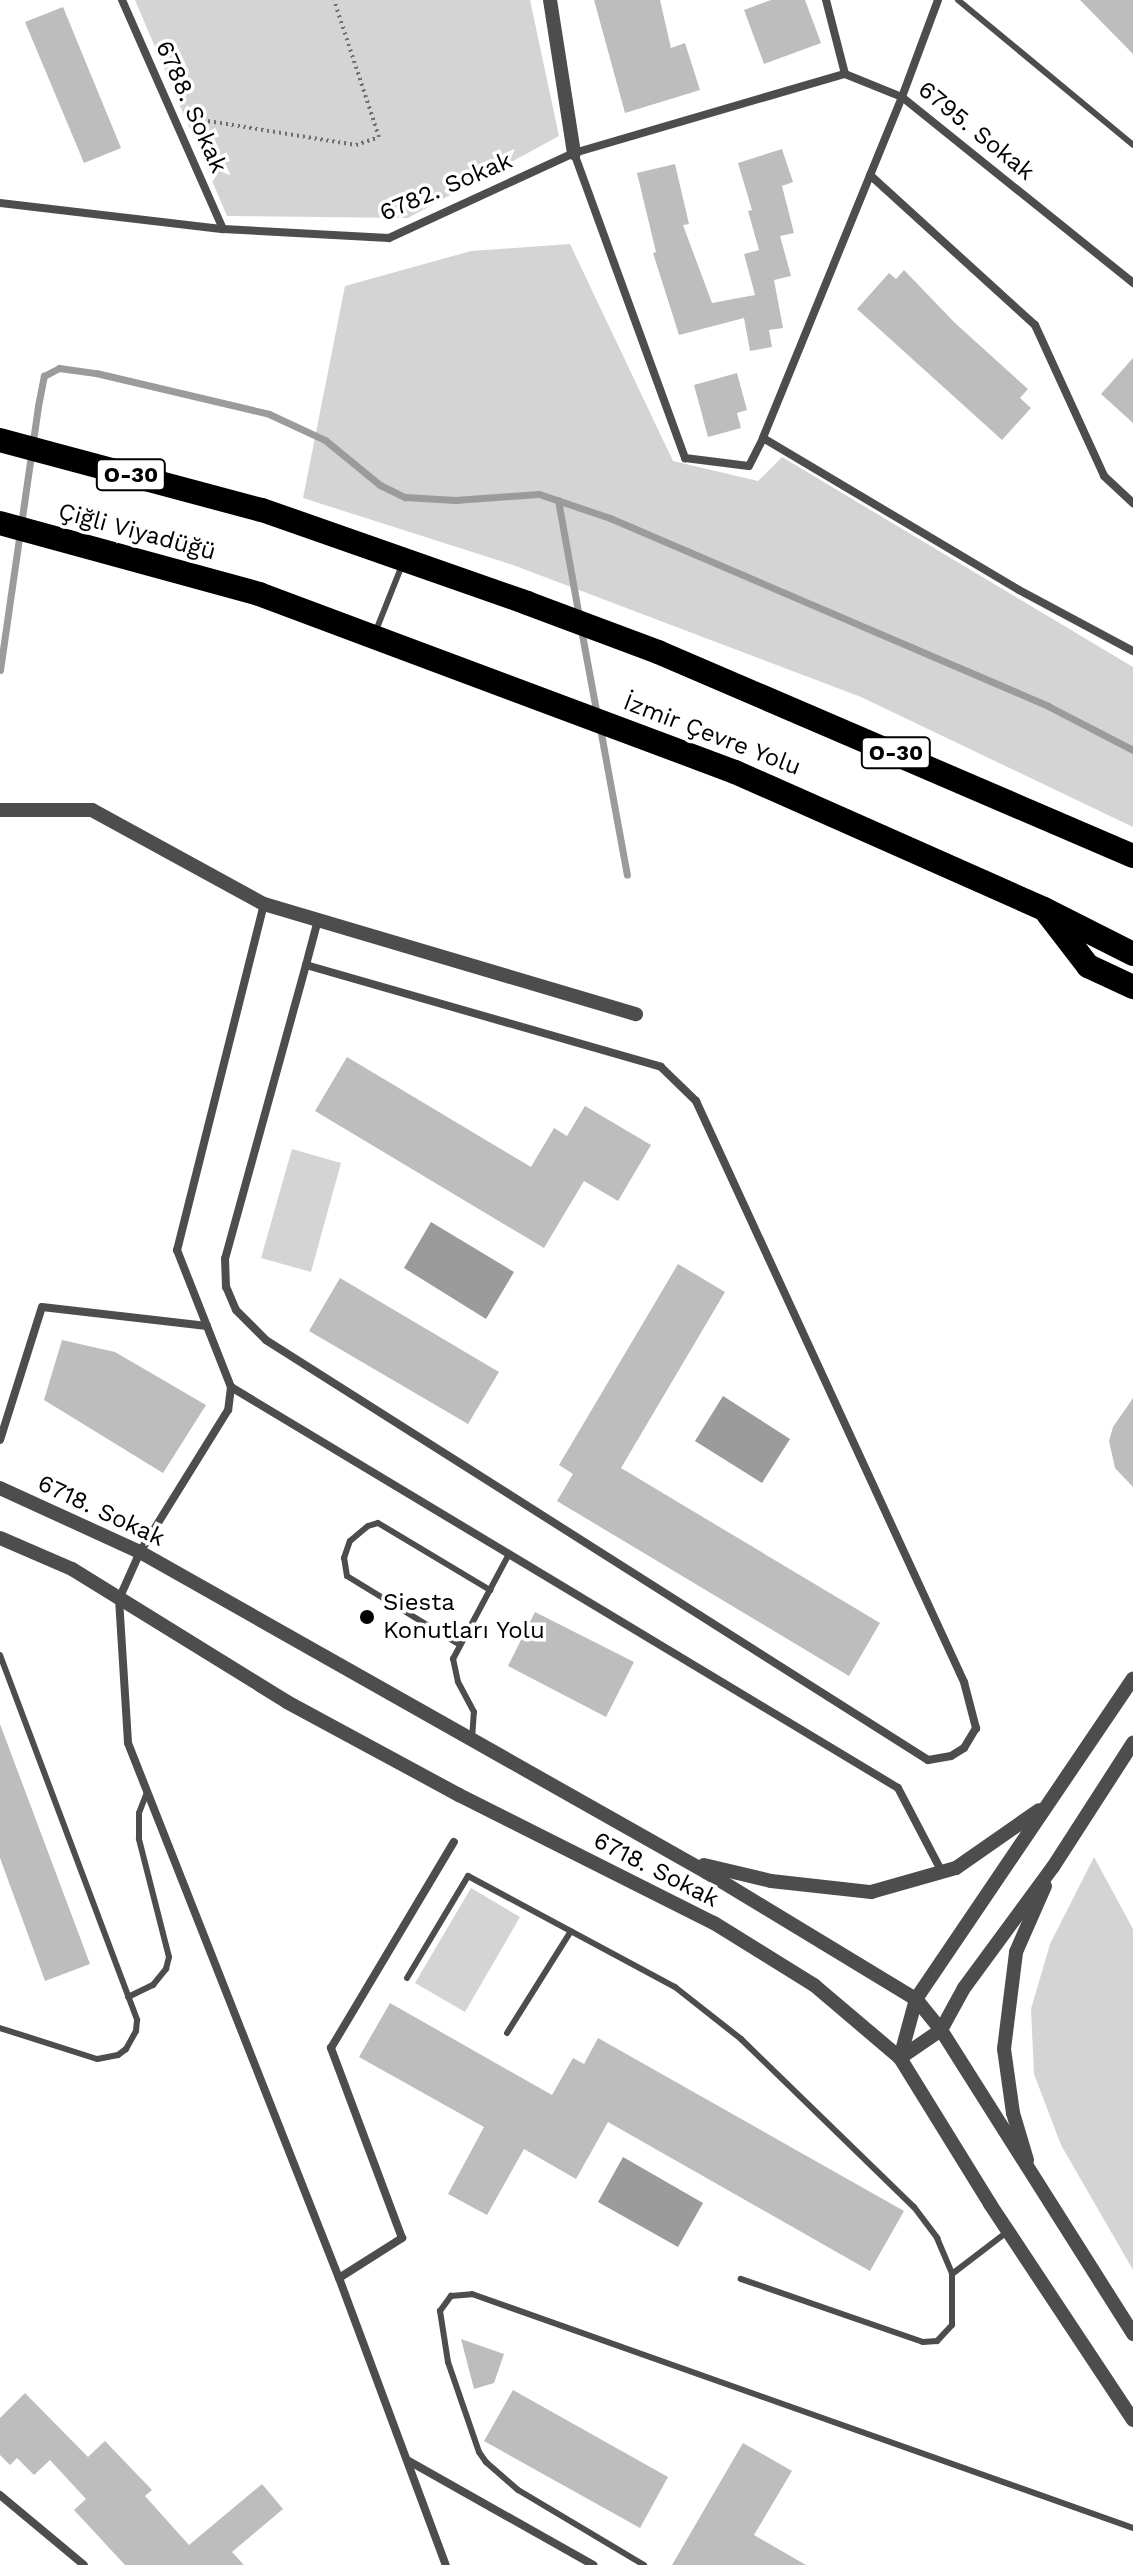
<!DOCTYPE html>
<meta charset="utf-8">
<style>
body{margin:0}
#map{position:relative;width:1133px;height:2565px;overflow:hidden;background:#fff;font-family:"Work Sans",sans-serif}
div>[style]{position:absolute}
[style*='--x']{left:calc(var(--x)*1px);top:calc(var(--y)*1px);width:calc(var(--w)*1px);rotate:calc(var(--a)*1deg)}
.green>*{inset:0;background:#d4d4d4}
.water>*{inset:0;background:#9b9b9b}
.stream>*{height:7px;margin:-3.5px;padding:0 3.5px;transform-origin:3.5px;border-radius:3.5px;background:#9b9b9b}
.building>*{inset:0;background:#bdbdbd}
.path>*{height:4px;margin-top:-2px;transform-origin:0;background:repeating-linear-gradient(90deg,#6f6f6f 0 2px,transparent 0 6px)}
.service>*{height:6px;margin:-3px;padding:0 3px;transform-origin:3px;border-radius:3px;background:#4d4d4d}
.minor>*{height:8px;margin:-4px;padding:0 4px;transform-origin:4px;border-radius:4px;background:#4d4d4d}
.tertiary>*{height:14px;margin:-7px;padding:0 7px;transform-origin:7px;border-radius:7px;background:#4d4d4d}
.motorway>*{height:24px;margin:-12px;padding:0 12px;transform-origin:12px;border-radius:12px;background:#000}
.dots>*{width:22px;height:22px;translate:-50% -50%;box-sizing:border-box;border:4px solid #fff;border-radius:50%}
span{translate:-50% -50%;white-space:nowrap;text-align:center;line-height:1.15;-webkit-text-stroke:7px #fff;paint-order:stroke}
.shield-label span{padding:2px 6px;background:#fff;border:2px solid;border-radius:6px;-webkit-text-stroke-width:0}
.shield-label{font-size:22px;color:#000;font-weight:700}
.street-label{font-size:24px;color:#000}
.poi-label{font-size:24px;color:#000}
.left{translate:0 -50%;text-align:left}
</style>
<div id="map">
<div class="green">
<i style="clip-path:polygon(135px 0,530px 0,559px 136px,408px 218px,227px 216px)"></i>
<i style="clip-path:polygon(570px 244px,673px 461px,758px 481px,782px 457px,1133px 667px,1133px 827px,861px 697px,513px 565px,303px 498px,345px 286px,471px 251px)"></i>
<i style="clip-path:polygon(292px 1149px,341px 1163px,311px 1272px,261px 1258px)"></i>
<i style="clip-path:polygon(1094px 1857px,1133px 1929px,1133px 2270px,1061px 2145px,1034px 2074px,1031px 2009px,1050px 1944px)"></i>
<i style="clip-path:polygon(471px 1888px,520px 1917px,465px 2012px,415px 1983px)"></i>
</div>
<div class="water">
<i style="clip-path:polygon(431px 1222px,514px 1272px,486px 1319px,404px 1268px)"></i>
<i style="clip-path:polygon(723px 1396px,790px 1439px,762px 1483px,695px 1441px)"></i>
<i style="clip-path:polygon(623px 2157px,703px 2203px,678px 2247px,598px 2202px)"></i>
</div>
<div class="stream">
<i style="--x:558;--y:500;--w:119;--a:79.8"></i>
<i style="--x:581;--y:629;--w:87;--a:79.5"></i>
<i style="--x:0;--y:670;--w:267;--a:-81.8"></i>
<i style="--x:38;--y:406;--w:31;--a:-79"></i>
<i style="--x:44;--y:376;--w:17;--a:-28"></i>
<i style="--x:59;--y:368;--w:37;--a:8"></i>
<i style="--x:96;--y:373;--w:178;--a:13.3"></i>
<i style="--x:269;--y:414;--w:62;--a:24.9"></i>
<i style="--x:325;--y:440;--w:71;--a:39.3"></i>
<i style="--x:380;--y:485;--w:28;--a:26"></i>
<i style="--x:405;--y:497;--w:50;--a:3.4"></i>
<i style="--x:455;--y:500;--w:84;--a:-4.1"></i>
<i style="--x:539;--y:494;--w:75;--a:18.7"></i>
<i style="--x:610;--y:518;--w:477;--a:23.2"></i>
<i style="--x:1048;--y:706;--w:96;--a:27.4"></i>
<i style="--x:600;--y:728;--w:149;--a:79.6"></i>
</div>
<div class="building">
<i style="clip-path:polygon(594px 0,660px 0,671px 48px,685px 43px,700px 90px,625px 113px)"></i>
<i style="clip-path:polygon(771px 0,805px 0,821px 43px,764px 64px,744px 10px)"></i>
<i style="clip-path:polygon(1080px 0,1133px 0,1133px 54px)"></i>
<i style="clip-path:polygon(63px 7px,121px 148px,84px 163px,25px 22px)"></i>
<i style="clip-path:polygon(782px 149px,793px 182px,782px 186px,794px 233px,780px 236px,791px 276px,774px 280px,783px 328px,769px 330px,772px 347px,750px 351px,744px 318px,679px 335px,653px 253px,656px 252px,637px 173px,675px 164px,689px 224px,683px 225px,712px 303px,755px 295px,744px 254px,759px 250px,748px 211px,752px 210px,738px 163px)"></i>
<i style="clip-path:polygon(904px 270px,955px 323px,1028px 389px,1020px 398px,1031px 408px,1002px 440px,857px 309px,889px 273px,896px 279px)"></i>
<i style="clip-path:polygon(1133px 358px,1133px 423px,1101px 394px)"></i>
<i style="clip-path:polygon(737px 373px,747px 410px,737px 413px,741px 428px,708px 437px,694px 385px)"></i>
<i style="clip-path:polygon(347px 1057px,531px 1167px,554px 1128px,567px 1136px,585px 1106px,651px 1145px,618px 1201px,584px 1181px,544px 1248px,315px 1111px)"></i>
<i style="clip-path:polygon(678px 1264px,725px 1292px,621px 1468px,880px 1623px,849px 1676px,557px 1501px,573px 1474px,559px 1465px)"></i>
<i style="clip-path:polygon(340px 1278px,499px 1372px,468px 1424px,309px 1331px)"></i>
<i style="clip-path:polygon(62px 1340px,115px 1352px,206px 1405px,163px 1473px,44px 1400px)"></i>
<i style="clip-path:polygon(1133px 1398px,1133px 1487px,1115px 1468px,1109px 1441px,1113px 1427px)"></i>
<i style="clip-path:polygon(535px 1612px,634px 1662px,606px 1717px,508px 1666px)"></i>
<i style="clip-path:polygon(0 1724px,90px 1964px,45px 1981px,0 1858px)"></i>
<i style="clip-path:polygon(390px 2003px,552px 2095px,573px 2058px,584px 2064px,598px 2038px,904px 2211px,870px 2271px,608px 2122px,576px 2179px,524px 2149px,487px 2215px,448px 2194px,484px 2127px,359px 2057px)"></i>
<i style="clip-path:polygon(461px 2339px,504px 2354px,494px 2383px,474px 2389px)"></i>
<i style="clip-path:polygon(513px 2390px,668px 2477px,640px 2528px,484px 2441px)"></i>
<i style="clip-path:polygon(25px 2393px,88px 2457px,105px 2441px,152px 2490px,145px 2496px,189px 2545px,262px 2484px,283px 2509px,232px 2552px,244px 2565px,125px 2565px,74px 2510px,86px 2499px,50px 2460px,34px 2475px,17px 2458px,10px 2465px,0 2455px,0 2418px)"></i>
<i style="clip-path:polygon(743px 2443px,792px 2471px,754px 2535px,806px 2565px,672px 2565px)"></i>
</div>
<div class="path">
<i style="--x:208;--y:121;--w:150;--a:9.2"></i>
<i style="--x:356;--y:145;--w:24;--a:-19"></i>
<i style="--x:379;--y:137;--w:144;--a:-108.2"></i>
</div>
<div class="service">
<i style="--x:958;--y:0;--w:227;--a:39.6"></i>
<i style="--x:375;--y:633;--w:73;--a:-68.3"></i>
<i style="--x:460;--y:1645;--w:132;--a:-148.6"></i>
<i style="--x:347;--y:1576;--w:18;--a:-99"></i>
<i style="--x:344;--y:1558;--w:18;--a:-71"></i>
<i style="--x:350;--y:1541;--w:23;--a:-40"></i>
<i style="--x:368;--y:1526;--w:10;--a:-17"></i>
<i style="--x:378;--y:1523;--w:131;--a:30.9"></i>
<i style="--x:0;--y:1655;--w:390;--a:69.4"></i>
<i style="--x:137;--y:2020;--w:11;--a:95"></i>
<i style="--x:136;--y:2031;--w:21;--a:119"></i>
<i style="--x:126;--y:2049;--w:10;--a:143"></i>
<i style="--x:118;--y:2055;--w:21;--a:169"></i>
<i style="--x:97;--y:2059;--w:102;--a:-162.3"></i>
<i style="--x:472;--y:1739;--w:27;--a:-86"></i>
<i style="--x:474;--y:1712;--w:34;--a:-118"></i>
<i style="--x:458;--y:1682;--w:24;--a:-102"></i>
<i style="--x:453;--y:1659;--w:119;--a:-61.9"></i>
<i style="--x:407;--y:1978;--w:119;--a:-59.1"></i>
<i style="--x:468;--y:1876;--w:235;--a:28.2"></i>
<i style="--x:675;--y:1987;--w:84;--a:38.2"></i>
<i style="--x:741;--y:2039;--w:241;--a:44.2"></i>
<i style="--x:914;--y:2207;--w:39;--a:53"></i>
<i style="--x:937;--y:2238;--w:39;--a:67"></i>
<i style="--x:952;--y:2274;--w:51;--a:90"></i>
<i style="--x:952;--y:2325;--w:22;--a:133"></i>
<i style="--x:937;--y:2341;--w:14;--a:176"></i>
<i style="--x:923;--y:2342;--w:193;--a:-160.9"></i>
<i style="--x:128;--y:1997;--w:28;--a:-26"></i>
<i style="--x:153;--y:1985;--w:21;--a:-51"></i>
<i style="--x:166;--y:1969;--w:12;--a:-76"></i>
<i style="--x:169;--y:1957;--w:122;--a:-104.3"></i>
<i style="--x:139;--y:1839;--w:26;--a:-90"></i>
<i style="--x:139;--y:1813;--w:22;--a:-69"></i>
<i style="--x:507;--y:2033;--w:120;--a:-57.9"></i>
<i style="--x:952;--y:2274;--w:69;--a:-37.4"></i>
<i style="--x:644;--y:2565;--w:147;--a:-149.2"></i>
<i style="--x:518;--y:2490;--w:43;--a:-138.8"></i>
<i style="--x:486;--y:2462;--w:12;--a:-125"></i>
<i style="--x:479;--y:2452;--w:95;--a:-109"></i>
<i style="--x:448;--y:2362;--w:52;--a:-98.9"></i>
<i style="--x:440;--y:2311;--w:19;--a:-54"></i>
<i style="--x:451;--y:2296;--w:21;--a:-5"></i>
<i style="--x:472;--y:2294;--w:701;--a:19.49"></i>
</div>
<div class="minor">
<i style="--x:122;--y:0;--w:250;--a:66.2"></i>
<i style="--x:826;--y:0;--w:76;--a:75.6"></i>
<i style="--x:845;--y:74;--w:61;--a:22"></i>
<i style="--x:902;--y:97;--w:297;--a:38.8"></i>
<i style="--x:938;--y:0;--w:103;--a:110.4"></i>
<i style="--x:902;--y:97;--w:368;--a:112.2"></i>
<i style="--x:763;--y:438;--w:298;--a:30.7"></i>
<i style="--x:1019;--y:590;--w:129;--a:28.2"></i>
<i style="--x:574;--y:153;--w:325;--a:70"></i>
<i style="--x:685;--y:458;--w:64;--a:7.1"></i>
<i style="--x:749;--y:466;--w:31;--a:-63"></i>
<i style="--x:870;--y:175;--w:223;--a:42.3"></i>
<i style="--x:1035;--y:325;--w:166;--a:65.4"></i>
<i style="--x:1104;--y:476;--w:40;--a:43"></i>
<i style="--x:0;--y:203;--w:225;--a:6.7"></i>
<i style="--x:223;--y:229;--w:166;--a:3.1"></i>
<i style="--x:389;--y:238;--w:204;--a:-24.7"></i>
<i style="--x:574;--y:153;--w:282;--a:-16.3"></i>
<i style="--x:264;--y:904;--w:357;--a:104.1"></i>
<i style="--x:177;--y:1250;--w:147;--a:68.5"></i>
<i style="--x:231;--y:1387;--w:778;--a:31.01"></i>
<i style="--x:898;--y:1788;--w:95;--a:62.4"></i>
<i style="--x:306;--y:965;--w:369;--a:16"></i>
<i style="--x:661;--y:1067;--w:49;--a:44.2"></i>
<i style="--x:696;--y:1101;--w:640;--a:65.24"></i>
<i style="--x:964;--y:1682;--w:48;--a:75.4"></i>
<i style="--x:976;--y:1728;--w:23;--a:121"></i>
<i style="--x:964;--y:1748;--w:15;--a:148"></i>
<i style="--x:951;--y:1756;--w:23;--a:170"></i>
<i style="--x:928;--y:1760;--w:784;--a:-147.61"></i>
<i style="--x:266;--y:1340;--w:42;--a:-135"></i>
<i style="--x:236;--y:1310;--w:25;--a:-113"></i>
<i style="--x:226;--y:1287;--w:28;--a:-92"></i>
<i style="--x:225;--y:1259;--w:305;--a:-74.6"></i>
<i style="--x:306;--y:965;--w:47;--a:-75.1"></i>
<i style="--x:231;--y:1387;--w:23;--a:97"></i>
<i style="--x:228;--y:1410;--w:167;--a:121.8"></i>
<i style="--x:140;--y:1552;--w:51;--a:114.1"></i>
<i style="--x:119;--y:1599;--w:144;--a:86.4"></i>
<i style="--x:128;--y:1743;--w:575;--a:68.48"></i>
<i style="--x:339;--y:2278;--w:306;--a:69.6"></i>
<i style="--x:0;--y:1440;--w:139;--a:-72.5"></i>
<i style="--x:42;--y:1307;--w:166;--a:6.6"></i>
<i style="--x:339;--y:2278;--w:75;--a:-32.4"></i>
<i style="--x:402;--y:2238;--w:203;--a:-110.5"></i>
<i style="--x:331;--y:2048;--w:240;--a:-59.2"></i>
<i style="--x:407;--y:2460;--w:214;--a:29.4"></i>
<i style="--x:0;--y:2495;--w:109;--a:39.8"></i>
</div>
<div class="tertiary">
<i style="--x:550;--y:0;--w:155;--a:81.1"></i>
<i style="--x:0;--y:810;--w:92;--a:0"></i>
<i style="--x:92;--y:810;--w:196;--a:28.7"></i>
<i style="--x:264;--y:904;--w:388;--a:16.5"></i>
<i style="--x:0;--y:1488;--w:154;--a:24.6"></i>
<i style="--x:140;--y:1552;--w:650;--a:29.48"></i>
<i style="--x:706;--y:1872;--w:245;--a:31.2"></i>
<i style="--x:916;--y:1999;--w:40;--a:51"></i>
<i style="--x:941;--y:2030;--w:360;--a:57.7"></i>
<i style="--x:0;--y:1538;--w:78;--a:23.3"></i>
<i style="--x:72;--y:1569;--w:253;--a:31.7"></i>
<i style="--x:287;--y:1702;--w:196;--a:28.4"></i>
<i style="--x:459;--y:1795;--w:285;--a:26.7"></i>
<i style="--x:714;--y:1923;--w:118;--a:31.8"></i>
<i style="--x:814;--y:1985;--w:113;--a:40.3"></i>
<i style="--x:900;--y:2058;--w:172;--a:58.3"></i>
<i style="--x:990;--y:2204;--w:259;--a:56.5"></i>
<i style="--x:704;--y:1865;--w:69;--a:13.4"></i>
<i style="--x:771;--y:1881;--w:101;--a:6.3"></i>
<i style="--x:871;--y:1892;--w:88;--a:-15.8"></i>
<i style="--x:956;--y:1868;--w:101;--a:-34.9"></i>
<i style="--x:900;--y:2058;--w:61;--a:-74.8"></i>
<i style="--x:916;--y:1999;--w:387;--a:-55.9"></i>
<i style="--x:900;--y:2058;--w:50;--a:-34.3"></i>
<i style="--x:941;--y:2030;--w:48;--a:-61.3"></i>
<i style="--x:964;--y:1988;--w:150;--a:-53.7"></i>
<i style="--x:1053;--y:1867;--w:148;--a:-57.2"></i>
<i style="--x:1027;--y:2160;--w:49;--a:-106.6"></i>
<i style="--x:1013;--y:2113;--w:65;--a:-98"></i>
<i style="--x:1004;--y:2049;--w:98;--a:-82.9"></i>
<i style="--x:1016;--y:1952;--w:72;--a:-66.3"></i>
</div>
<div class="motorway">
<i style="--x:0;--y:440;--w:271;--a:15"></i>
<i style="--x:262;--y:510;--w:281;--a:19.3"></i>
<i style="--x:527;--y:603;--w:140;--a:20.5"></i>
<i style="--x:658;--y:652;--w:517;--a:23.24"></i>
<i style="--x:0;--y:523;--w:269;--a:15.3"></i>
<i style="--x:259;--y:594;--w:508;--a:20.5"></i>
<i style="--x:735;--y:772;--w:338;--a:23.9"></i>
<i style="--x:1044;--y:909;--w:100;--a:26.8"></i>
<i style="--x:1048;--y:914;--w:66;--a:52.4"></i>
<i style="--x:1088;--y:966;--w:50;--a:25"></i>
</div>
<div class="dots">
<i style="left:367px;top:1617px;background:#000"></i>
</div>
<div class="shield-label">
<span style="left:131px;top:475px">O-30</span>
<span style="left:896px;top:753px">O-30</span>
</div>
<div class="street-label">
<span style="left:191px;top:107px;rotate:66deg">6788. Sokak</span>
<span style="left:976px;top:131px;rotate:39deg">6795. Sokak</span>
<span style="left:446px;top:187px;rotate:-23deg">6782. Sokak</span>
<span style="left:137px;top:532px;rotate:15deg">Çiğli Viyadüğü</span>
<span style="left:712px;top:735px;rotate:21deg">İzmir Çevre Yolu</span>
<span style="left:101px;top:1511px;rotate:25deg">6718. Sokak</span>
<span style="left:656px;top:1870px;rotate:27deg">6718. Sokak</span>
</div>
<div class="poi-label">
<span class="left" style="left:383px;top:1617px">Siesta<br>Konutları Yolu</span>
</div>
</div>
